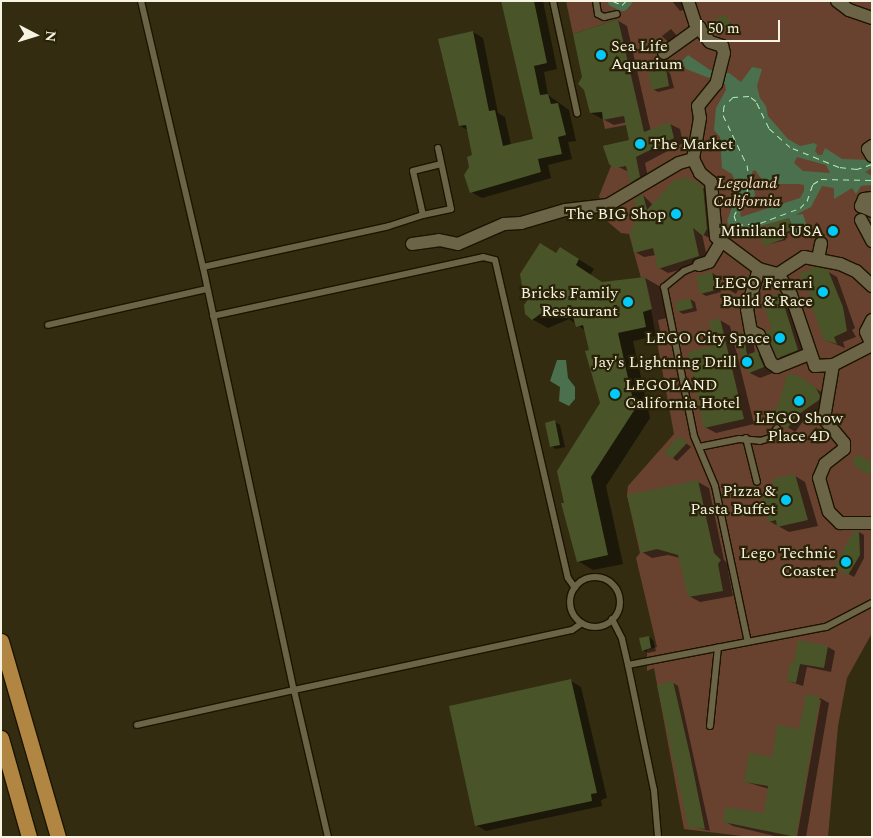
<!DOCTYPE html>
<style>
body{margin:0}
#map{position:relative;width:873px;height:838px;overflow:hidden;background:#332c11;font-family:Spectral,serif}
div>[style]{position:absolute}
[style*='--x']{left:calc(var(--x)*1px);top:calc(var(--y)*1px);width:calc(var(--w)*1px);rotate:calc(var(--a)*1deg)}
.green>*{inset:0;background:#69422f}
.water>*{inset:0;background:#4b704e}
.shadow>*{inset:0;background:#0007}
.canal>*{height:11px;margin:-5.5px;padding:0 5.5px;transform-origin:5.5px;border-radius:5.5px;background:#4b704e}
.ferry>*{height:1px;margin-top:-0.5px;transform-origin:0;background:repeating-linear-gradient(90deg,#b2efb6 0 6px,transparent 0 11px)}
.building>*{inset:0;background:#495528}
.round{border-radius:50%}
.roads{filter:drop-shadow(1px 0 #1b1400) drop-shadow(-1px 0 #1b1400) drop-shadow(0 1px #1b1400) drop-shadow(0 -1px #1b1400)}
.lane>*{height:6px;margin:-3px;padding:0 3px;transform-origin:3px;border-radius:3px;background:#6b6447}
.lane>.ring{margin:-3px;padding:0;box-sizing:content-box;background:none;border:6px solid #6b6447;border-radius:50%}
.street>*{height:12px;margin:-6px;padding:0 6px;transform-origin:6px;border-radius:6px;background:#6b6447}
.primary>*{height:15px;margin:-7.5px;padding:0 7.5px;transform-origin:7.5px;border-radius:7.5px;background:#b18542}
.dots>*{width:14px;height:14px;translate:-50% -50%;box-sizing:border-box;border:2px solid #292207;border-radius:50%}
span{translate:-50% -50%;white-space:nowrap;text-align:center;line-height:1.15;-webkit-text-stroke:4.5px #292207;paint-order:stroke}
.poi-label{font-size:16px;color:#f7f3e3}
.left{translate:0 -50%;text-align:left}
.right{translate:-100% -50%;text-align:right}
.park-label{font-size:16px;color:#f9dacc;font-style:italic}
.frame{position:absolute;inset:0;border:2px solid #f7f3e3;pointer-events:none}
.north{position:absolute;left:10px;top:10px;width:50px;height:50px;-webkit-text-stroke:4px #292207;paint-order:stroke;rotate:95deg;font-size:14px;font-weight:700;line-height:20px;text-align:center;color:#f7f3e3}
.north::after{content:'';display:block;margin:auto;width:18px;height:22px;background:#f7f3e3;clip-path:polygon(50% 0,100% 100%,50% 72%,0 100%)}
.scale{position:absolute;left:700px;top:20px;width:80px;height:22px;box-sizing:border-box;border:2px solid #f7f3e3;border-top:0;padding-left:6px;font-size:15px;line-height:18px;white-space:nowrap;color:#f7f3e3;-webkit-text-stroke:4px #292207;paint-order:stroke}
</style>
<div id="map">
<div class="green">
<i style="clip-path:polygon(566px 1px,872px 1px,872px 633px,847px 678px,838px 726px,828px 837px,750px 837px,684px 829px,654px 668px,647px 671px,647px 650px,657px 647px,636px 558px,640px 553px,627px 495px,628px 486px,674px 434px,645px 277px,641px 278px,629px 234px,621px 233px,607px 221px,599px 196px,611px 166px,603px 146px,632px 140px,626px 125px,605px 129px,603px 120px,638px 113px,618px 19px,573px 34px)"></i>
</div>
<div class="water">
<i style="clip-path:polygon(evenodd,688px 55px,710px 70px,729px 73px,741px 82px,752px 67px,762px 69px,757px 86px,760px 98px,766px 106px,768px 116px,788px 139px,800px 146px,814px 143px,817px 145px,815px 151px,818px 155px,822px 155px,825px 148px,842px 159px,872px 160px,872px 168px,865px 172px,872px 176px,872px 185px,861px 186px,856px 194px,852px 188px,834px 199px,834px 188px,822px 186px,811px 207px,795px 215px,803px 214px,808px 230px,795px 235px,789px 218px,757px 227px,757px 230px,740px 231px,738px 236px,733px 234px,727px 221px,739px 189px,732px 174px,722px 168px,720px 137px,714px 130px,716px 108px,726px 90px,725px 84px,686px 69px,682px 61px,688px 55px,797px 157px,826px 165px,830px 173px,803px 171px,794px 163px,797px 157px,688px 55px,755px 170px,765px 184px,798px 184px,804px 185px,804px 191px,800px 198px,741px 217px,740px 213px,755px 195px,752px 172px,755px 170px)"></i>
<i style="clip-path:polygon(557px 360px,566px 360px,568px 378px,575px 387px,575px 399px,569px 406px,559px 401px,560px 387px,550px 381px)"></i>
</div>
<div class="shadow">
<i style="clip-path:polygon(501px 1px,543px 1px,557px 69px,544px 72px,548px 95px,569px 110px,576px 141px,568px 142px,572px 159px,548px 165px,551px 178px,482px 198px,471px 192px,474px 156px,468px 130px,460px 126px,473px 32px,483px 38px,498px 113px,505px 117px,511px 145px,535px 140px)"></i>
<i style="clip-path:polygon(672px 1px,685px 1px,686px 9px,680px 11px)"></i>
<i style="clip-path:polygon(727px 19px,734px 28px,727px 32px,719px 21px)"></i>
<i style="clip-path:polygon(617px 20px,627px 26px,651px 132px,670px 124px,680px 129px,683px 143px,645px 163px,649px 182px,641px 187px,631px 182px,629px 172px,610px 163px,630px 141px,627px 122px,614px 125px,591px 113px)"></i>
<i style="clip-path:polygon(671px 29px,677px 36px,668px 42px,662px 36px)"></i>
<i style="clip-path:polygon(665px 70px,670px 73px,674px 88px,658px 92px,653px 89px)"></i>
<i style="clip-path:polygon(687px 179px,712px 193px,713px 240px,702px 234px,708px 262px,668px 273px,659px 268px,656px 255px,644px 257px,635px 252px,643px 195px,653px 205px)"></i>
<i style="clip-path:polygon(789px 219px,795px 231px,784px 235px,786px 240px,765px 245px)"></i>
<i style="clip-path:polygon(561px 248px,594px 269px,590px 275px,604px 284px,645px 278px,661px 287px,667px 318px,658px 320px,661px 335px,633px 341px,650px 418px,606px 486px,623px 564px,593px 570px,578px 561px,565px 504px,602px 403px,586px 331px,569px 319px,548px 328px,532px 319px)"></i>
<i style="clip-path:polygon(827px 271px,837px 277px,855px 328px,852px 330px,856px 337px,843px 342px,845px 348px,825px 340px,815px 304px)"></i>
<i style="clip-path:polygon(712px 273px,717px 276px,721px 292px,706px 296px,701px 293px)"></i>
<i style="clip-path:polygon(732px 281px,740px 286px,736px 294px,728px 289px)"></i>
<i style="clip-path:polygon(780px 294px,787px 298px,805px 354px,787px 361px,779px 357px,773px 330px)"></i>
<i style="clip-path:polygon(690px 299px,695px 302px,697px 311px,683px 314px,678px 311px)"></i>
<i style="clip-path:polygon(720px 320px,730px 326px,754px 424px,716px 433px,705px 427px)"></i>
<i style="clip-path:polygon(743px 334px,753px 339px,755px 353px,767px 358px,773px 373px,760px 378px,750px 373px)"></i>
<i style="clip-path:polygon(807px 382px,824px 394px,826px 405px,804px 420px,795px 432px,771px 416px,780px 403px)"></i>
<i style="clip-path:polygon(555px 422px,560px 425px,565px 447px,556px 449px,551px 446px)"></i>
<i style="clip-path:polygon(680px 438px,691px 447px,677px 461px,673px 458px)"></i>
<i style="clip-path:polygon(795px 476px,805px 482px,818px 526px,789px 532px,769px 521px)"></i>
<i style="clip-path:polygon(698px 482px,709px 488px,724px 560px,731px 567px,728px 570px,733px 596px,700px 602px,689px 596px,680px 558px,668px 555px,652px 558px,642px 552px)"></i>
<i style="clip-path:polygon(859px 532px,864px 535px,864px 558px,854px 577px,836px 567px)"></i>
<i style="clip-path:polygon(649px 637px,653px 640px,656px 651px,648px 653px,643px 650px)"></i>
<i style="clip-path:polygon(828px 647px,835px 651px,831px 672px,807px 667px,803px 686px,788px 681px,791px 664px,800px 665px,795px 662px)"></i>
<i style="clip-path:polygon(571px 681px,581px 687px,607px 798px,601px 800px,602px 806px,486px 831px,476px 825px)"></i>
<i style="clip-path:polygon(672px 682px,678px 686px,710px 831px,690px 826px)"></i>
<i style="clip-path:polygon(807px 696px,820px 698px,829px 703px,806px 837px,797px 837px,821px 700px,818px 700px,795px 837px,779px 837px,733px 826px,724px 821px,726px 808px,765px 815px,769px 789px,746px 782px,750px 755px,773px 759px,778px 727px,800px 731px)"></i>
</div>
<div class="canal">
<i style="--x:613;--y:1;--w:10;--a:24"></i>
<i style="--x:622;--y:5;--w:6;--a:-45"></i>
</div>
<div class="ferry">
<i style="--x:613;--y:1;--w:10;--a:24"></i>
<i style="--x:622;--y:5;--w:6;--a:-45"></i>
<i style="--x:872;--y:164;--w:16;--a:162"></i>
<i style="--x:857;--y:169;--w:18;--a:-174"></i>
<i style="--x:839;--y:167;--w:53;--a:-157.8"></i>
<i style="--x:790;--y:147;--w:28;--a:-138"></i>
<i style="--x:769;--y:128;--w:30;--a:-116"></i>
<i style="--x:756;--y:101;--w:9;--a:-144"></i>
<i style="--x:749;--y:96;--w:16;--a:176"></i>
<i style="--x:733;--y:97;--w:13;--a:135"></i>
<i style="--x:724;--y:106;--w:9;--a:96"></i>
<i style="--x:723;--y:115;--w:55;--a:64.4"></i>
<i style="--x:747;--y:165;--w:13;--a:81"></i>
<i style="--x:749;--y:178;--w:14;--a:98"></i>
<i style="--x:747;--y:192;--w:26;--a:119"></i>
<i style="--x:734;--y:215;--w:10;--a:73"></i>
<i style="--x:737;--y:225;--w:23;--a:-5"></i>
<i style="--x:760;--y:223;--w:43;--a:-20.6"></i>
<i style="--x:800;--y:208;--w:10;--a:-45"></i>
<i style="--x:807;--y:201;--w:18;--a:-71"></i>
<i style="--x:813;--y:184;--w:9;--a:-32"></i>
<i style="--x:821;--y:179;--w:51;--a:1.1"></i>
</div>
<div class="building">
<i style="clip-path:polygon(501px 1px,534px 1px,547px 63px,534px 66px,540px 95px,548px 94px,551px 104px,558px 103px,566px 135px,558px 137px,562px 154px,538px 159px,541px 172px,470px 193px,464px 175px,469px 167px,467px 157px,472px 155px,466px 125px,459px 126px,438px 39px,473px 31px,489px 111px,495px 110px,503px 146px,533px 139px)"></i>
<i class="round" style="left:716px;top:16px;width:14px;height:14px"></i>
<i style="clip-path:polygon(618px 19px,644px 132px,670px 122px,674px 138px,636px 157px,640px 177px,630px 183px,626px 166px,615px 168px,609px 164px,603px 146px,629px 140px,624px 116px,603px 120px,602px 112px,590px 113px,584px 90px,578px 84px,582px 77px,573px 34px)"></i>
<i style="clip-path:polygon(666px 69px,669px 86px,652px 90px,648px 73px)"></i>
<i style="clip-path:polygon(687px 177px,703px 186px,707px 229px,703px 236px,693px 228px,699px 256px,658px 269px,653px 248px,634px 253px,630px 231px,638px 219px,634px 199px,643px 194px,647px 210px,674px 180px)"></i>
<i style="clip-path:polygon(789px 218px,793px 230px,782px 233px,784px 239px,764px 246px,758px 228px)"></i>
<i style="clip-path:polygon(540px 243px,556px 253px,560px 247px,579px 259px,576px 265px,602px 282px,645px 277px,652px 309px,643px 312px,646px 327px,618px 333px,635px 409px,591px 477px,608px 555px,577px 562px,561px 503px,564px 503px,557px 471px,600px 403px,585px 351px,589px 350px,583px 325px,576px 327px,573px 317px,565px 318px,562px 309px,543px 312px,532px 320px,525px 314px,524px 305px,533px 292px,522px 286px,520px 274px)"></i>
<i style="clip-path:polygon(815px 267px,828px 270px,843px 307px,847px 331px,834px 337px,837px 344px,824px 340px,811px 304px,814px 303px,800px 274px)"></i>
<i style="clip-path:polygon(712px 272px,716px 290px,700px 294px,696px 276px)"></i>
<i style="clip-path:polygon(780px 292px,798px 350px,778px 358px,766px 332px,772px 329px,762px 300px)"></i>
<i style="clip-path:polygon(690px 298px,693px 308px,677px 312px,675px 302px)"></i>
<i style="clip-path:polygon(720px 318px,744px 419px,704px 428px,688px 352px,713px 346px,709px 321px)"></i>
<i style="clip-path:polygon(743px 332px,747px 355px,757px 351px,764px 367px,749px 373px,733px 334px)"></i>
<i style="clip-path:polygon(787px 374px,799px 376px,816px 388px,820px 396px,819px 400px,796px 416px,787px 429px,770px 417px,779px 403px)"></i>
<i style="clip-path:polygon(555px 420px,560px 445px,550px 447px,545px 423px)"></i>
<i style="clip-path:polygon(679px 436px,687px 443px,672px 459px,664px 452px)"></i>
<i style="clip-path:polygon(856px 454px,872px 463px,872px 471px,866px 474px,853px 464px)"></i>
<i style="clip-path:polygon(795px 474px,808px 520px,777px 527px,776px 520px,768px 522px,762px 493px,774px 487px,772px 479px)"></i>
<i style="clip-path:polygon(698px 480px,714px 553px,721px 560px,718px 564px,723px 591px,688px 597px,678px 555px,657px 549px,641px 553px,627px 495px)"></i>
<i style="clip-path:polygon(854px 531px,859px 531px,860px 555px,848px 575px,834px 567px)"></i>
<i style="clip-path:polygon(649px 636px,651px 648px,642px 651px,639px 638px)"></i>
<i style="clip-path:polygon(798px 640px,828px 646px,824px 668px,800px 664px,796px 683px,787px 681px,790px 662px,797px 664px,794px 663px)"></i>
<i style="clip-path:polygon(571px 679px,597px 793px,591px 794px,592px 801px,475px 826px,449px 706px)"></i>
<i style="clip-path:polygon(673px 681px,690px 755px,705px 829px,688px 827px,657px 685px)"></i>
<i style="clip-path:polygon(806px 694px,820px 697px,796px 837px,723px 822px,725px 807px,764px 813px,768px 786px,744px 782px,749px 753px,772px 757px,777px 725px,799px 729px)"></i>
</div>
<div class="roads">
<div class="lane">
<i style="--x:141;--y:1;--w:273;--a:76.9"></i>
<i style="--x:203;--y:267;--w:433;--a:77.9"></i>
<i style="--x:294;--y:690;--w:284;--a:-12.2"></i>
<i style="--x:572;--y:630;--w:12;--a:-35"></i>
<i style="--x:553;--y:1;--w:115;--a:77.9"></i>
<i style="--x:596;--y:1;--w:13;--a:81"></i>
<i style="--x:598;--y:14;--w:7;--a:27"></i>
<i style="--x:604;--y:17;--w:13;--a:-13"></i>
<i style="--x:438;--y:148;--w:62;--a:78"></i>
<i style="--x:451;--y:209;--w:29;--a:168"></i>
<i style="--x:423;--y:215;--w:45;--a:-102.8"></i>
<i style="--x:413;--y:171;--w:29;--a:-14"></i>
<i style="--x:699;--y:265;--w:16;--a:158"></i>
<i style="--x:684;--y:271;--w:26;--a:141"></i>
<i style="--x:664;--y:287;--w:152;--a:78.6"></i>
<i style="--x:694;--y:436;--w:54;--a:67.2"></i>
<i style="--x:715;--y:486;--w:159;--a:78.1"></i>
<i style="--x:203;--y:267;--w:190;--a:-12.4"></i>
<i style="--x:389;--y:226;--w:36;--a:-18"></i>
<i style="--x:213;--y:316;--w:276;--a:-12.3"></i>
<i style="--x:483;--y:257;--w:12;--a:14"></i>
<i style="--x:495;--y:260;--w:326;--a:77.1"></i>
<i style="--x:568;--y:578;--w:12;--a:55"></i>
<i style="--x:48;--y:325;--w:163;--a:-12.8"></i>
<i style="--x:746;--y:438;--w:45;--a:76"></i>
<i style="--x:699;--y:447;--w:41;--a:-11.3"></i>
<i style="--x:739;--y:439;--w:21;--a:5"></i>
<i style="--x:760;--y:441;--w:10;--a:-17"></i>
<i style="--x:770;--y:438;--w:12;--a:-55"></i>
<i class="ring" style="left:570px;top:577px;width:44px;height:44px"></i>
<i style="--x:612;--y:619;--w:22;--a:63"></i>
<i style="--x:622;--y:639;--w:27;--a:77"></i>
<i style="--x:628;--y:665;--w:128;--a:78.3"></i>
<i style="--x:654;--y:790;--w:47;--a:85.1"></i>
<i style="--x:628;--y:665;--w:202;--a:-10.9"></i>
<i style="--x:826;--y:627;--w:52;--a:-27.6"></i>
<i style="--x:137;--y:725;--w:161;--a:-12.6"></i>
<i style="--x:294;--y:690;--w:151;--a:77"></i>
<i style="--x:710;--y:726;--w:79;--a:-84.2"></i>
</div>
<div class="street">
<i style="--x:688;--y:1;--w:23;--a:72"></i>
<i style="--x:695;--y:23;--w:24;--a:52"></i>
<i style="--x:710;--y:42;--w:13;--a:18"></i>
<i style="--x:722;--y:46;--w:7;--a:74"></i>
<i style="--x:724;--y:53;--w:32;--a:104"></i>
<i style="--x:716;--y:84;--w:28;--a:129"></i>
<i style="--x:698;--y:106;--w:12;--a:81"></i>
<i style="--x:700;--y:118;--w:42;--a:99.7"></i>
<i style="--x:693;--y:159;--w:16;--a:63"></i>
<i style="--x:700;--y:173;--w:14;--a:39"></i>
<i style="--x:711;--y:182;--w:55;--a:84.8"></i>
<i style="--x:716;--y:237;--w:54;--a:36.7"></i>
<i style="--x:759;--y:269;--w:20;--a:15"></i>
<i style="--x:778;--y:274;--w:25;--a:58"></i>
<i style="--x:791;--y:295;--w:75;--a:71.3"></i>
<i style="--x:815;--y:366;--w:18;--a:-3"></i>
<i style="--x:833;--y:365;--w:44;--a:-27.1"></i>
<i style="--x:837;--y:1;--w:15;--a:37"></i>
<i style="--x:849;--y:10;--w:24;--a:19"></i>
<i style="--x:664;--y:53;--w:44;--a:-35.8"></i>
<i style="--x:872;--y:146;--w:5;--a:143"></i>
<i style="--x:868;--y:149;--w:8;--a:60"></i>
<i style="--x:872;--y:198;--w:8;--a:173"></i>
<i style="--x:864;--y:199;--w:8;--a:113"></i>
<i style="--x:861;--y:206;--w:12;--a:24"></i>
<i style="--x:861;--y:220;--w:24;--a:62"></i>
<i style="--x:412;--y:244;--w:27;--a:-8"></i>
<i style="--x:439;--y:240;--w:19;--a:12"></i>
<i style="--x:458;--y:244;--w:50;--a:-23.5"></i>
<i style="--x:504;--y:224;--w:17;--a:-3"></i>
<i style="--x:521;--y:223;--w:46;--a:-16.5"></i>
<i style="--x:565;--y:210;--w:43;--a:-6.6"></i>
<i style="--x:608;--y:205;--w:82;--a:-30.6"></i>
<i style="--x:679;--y:163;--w:15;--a:-16"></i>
<i style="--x:818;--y:259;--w:16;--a:-79"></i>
<i style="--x:699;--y:265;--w:10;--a:-17"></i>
<i style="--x:709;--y:262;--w:23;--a:-59"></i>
<i style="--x:759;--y:269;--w:42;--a:106.7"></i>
<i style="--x:747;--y:309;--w:22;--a:80"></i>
<i style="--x:751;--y:331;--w:9;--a:27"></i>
<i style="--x:759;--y:335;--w:30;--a:67"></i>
<i style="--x:771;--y:363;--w:7;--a:34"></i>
<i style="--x:777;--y:367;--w:35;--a:-22"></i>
<i style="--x:778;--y:274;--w:31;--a:-33"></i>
<i style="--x:804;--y:257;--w:37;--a:11"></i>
<i style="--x:840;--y:264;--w:17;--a:24"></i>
<i style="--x:856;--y:271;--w:22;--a:43"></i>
<i style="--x:872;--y:320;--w:13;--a:117"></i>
<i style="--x:866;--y:332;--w:14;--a:65"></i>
<i style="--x:833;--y:365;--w:55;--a:99.5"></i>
<i style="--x:824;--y:419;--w:31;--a:50"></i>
<i style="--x:844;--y:443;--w:6;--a:90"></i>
<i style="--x:844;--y:449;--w:24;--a:142"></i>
<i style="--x:825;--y:464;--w:15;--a:113"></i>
<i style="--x:819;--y:478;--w:35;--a:74"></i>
<i style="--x:829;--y:512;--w:16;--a:45"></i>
<i style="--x:840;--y:523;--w:32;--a:0"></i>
</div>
<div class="primary">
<i style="--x:1;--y:641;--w:204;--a:73.8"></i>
<i style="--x:1;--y:738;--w:103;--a:74.2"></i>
</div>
</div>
<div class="dots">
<i style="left:601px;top:55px;background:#02cbf9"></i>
<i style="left:640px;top:144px;background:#02cbf9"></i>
<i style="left:676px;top:214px;background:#02cbf9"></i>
<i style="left:833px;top:231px;background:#02cbf9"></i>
<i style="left:823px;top:292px;background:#02cbf9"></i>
<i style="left:628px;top:302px;background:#02cbf9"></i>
<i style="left:780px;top:338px;background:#02cbf9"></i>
<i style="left:747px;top:362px;background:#02cbf9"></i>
<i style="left:615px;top:394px;background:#02cbf9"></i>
<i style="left:799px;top:401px;background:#02cbf9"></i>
<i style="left:786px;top:500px;background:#02cbf9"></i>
<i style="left:846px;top:562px;background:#02cbf9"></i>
</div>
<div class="poi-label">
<span class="left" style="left:611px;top:55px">Sea Life<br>Aquarium</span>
<span class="left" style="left:650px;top:144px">The Market</span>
<span class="right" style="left:666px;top:214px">The BIG Shop</span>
<span class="right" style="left:823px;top:231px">Miniland USA</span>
<span class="right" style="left:813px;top:292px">LEGO Ferrari<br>Build &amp; Race</span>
<span class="right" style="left:618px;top:302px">Bricks Family<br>Restaurant</span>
<span class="right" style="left:770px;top:338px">LEGO City Space</span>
<span class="right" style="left:737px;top:362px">Jay's Lightning Drill</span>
<span class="left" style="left:625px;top:394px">LEGOLAND<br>California Hotel</span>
<span style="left:799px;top:427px">LEGO Show<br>Place 4D</span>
<span class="right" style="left:776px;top:500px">Pizza &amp;<br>Pasta Buffet</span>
<span class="right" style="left:836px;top:562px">Lego Technic<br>Coaster</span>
</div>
<div class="park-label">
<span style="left:747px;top:192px">Legoland<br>California</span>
</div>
<div class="frame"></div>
<div class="north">N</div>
<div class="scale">50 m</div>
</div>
